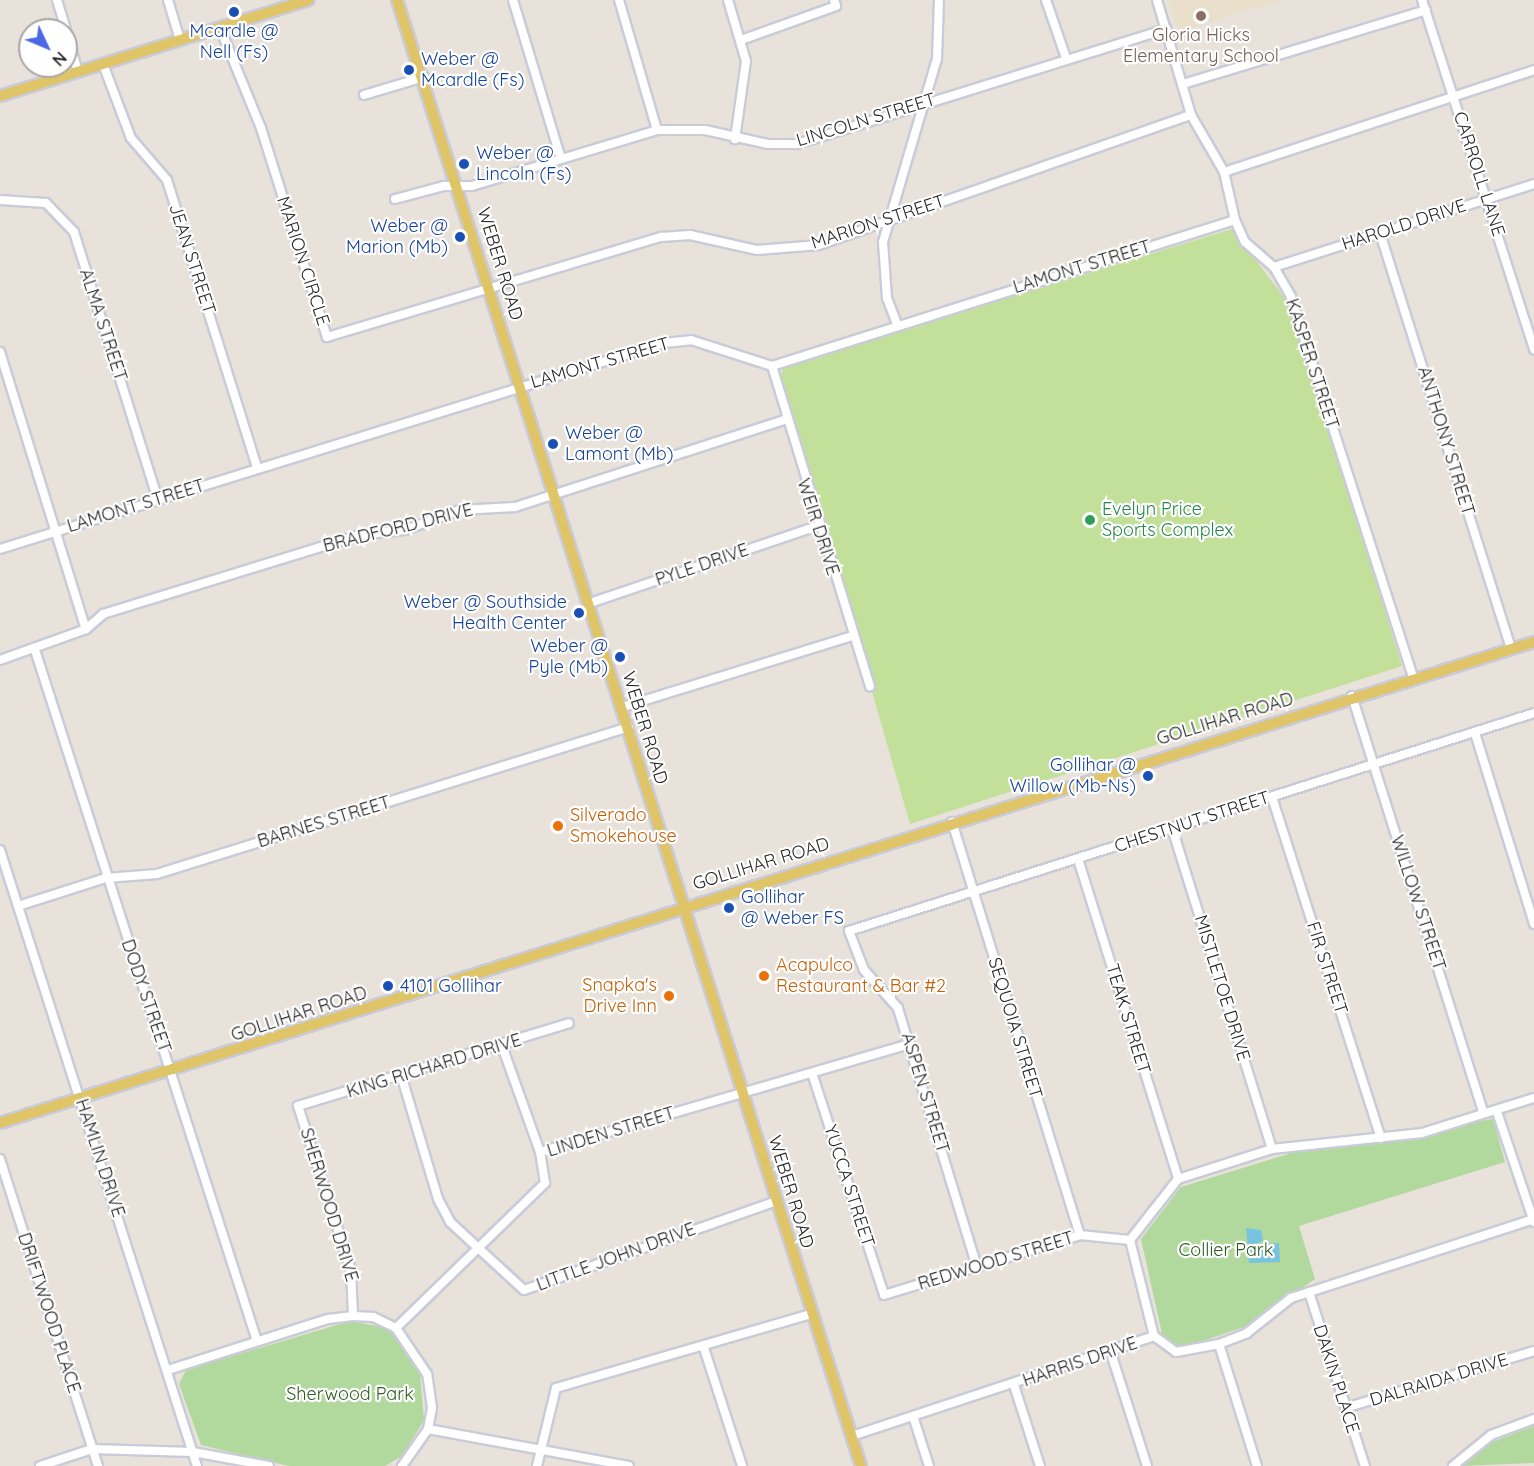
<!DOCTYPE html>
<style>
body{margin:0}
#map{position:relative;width:1534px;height:1466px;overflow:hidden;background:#e8e2db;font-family:Quicksand,sans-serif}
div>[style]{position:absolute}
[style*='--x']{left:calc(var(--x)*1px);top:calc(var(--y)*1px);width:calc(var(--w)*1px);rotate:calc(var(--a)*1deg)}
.education>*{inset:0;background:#e9dfcb}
.green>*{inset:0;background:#b1d99d}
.pitch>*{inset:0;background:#c2e099}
.water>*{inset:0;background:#78c4e0}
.roads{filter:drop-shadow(2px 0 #c9ccd8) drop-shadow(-2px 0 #c9ccd8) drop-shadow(0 2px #c9ccd8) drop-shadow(0 -2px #c9ccd8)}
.minor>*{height:8px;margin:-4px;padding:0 4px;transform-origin:4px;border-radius:4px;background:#fff}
.major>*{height:10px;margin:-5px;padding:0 5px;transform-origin:5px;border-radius:5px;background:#e0c468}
.dots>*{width:16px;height:16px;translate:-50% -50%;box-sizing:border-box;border:3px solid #fff;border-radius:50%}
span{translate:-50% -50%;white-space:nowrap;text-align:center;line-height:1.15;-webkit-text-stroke:4.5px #fff;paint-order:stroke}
.transit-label{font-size:18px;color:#164399}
.left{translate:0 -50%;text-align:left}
.right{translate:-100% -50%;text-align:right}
.education-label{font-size:18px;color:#785e54}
.street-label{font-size:18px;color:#272727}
.leisure-label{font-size:18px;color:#27864d}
.food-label{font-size:18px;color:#c56008}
.park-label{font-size:18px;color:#2d5b21}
.north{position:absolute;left:18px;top:18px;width:60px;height:60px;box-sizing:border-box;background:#fff;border:2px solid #a9a9a9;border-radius:50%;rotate:134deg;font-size:16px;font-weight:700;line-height:24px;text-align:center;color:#272727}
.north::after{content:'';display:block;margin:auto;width:21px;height:27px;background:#4c68e4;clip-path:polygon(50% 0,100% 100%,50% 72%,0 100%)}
</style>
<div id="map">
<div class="education">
<i style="clip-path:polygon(1168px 0,1281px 0,1178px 32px)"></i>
</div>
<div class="green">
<i style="clip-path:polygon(1493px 1119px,1505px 1162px,1299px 1226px,1315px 1279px,1250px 1325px,1179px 1349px,1163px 1338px,1141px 1239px,1181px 1187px,1298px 1151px)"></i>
<i style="clip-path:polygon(350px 1321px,382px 1327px,396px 1336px,420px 1373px,424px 1420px,402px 1456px,385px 1466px,289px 1466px,201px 1445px,179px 1384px,186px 1370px)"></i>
<i style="clip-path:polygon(1534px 1426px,1534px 1463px,1461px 1466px,1490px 1443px)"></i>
</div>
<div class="pitch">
<i style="clip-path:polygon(1232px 229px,1289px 304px,1402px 666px,910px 824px,781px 375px,784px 367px)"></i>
</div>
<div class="water">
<i style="clip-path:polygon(1246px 1228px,1261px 1230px,1263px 1241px,1252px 1245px,1279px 1243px,1280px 1262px,1249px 1263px)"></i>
</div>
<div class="roads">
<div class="minor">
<i style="--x:57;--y:0;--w:31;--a:73"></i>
<i style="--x:168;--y:0;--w:42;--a:73.3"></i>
<i style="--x:513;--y:0;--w:163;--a:73.2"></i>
<i style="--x:619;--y:0;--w:135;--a:73.7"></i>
<i style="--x:728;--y:0;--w:64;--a:73.6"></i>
<i style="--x:746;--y:61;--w:79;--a:98"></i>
<i style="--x:1046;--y:0;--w:61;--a:71"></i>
<i style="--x:1157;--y:0;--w:120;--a:73.5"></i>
<i style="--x:1191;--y:115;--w:66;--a:59.9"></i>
<i style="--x:1224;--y:172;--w:49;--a:77.1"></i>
<i style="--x:1235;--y:220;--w:24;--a:66"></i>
<i style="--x:1245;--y:242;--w:38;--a:41"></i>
<i style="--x:1274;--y:267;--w:34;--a:60"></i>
<i style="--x:1291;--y:297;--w:402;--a:72.2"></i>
<i style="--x:1422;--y:0;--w:367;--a:72.2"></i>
<i style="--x:220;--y:28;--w:108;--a:67.7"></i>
<i style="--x:261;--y:128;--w:219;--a:72.5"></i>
<i style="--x:327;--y:337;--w:349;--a:-16.7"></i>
<i style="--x:661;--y:237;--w:29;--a:-4"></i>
<i style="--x:690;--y:235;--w:69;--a:12.6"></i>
<i style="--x:757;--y:250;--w:62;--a:-4.6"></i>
<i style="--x:819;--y:245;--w:394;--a:-19.3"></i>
<i style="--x:66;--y:31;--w:43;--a:73.7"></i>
<i style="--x:741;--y:40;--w:101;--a:-19.7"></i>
<i style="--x:836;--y:6;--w:6;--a:-108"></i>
<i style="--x:103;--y:64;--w:79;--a:69.3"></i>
<i style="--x:131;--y:138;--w:55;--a:49.4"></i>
<i style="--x:167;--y:180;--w:301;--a:72.6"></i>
<i style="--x:1183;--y:84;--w:254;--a:-16.9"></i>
<i style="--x:364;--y:95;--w:63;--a:-16.7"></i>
<i style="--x:1224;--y:172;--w:326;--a:-18.2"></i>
<i style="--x:395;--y:199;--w:51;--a:-14.9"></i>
<i style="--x:444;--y:186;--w:28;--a:0"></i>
<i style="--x:472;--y:186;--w:193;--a:-16.8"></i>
<i style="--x:657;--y:130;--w:48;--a:0"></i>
<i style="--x:705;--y:130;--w:65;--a:12.5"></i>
<i style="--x:768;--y:144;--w:29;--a:0"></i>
<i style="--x:797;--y:144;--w:387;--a:-17.3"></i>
<i style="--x:0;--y:200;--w:46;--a:3.7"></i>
<i style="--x:46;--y:203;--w:40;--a:46"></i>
<i style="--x:74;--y:232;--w:281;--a:72.6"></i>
<i style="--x:1380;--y:233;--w:436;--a:72.5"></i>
<i style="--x:1274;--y:267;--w:273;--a:-17.7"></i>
<i style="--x:897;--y:324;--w:28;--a:-111"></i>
<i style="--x:887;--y:298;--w:56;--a:-94.1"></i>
<i style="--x:883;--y:242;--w:191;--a:-73.6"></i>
<i style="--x:937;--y:59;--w:59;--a:-88.1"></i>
<i style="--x:0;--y:352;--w:290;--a:72.8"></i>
<i style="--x:772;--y:366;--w:335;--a:73"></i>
<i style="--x:0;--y:549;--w:695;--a:-17.24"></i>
<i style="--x:664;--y:343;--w:27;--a:-6"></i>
<i style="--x:691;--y:340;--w:85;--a:17.8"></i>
<i style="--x:772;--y:366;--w:485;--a:-17.5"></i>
<i style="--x:587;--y:604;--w:243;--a:-18.7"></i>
<i style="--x:35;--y:650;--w:726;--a:72.19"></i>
<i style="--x:0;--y:660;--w:91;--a:-19.8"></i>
<i style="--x:86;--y:629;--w:23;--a:-41"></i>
<i style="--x:103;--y:614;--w:268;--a:-17.1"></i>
<i style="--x:359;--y:535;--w:46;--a:-6.2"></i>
<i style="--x:405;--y:530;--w:59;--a:-20"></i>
<i style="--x:460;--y:510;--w:55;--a:-3.1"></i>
<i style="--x:515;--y:507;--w:283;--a:-17.9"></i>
<i style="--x:1352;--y:696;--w:435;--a:72.5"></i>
<i style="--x:623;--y:707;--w:241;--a:-17.2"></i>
<i style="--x:1475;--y:733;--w:200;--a:72.8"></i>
<i style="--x:1272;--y:797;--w:358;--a:72.3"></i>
<i style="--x:952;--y:822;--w:432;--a:72.8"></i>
<i style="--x:1172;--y:828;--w:336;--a:72.7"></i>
<i style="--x:0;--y:850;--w:647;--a:72.27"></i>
<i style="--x:1078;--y:859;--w:335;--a:72.6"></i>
<i style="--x:18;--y:906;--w:92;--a:-17.7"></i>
<i style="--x:106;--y:878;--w:51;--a:-4.5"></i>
<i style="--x:157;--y:874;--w:494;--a:-17.3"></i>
<i style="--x:813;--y:1076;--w:230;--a:72"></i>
<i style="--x:884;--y:1295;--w:205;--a:-17"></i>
<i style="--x:1080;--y:1235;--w:50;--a:5.7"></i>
<i style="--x:1130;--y:1240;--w:78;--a:-51.8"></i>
<i style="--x:1178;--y:1179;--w:99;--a:-17.7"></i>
<i style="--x:1272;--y:1149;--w:151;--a:-6.1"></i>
<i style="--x:1422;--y:1133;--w:117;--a:-17.4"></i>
<i style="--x:402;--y:1078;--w:126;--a:73.4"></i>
<i style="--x:438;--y:1199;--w:26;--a:62"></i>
<i style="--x:450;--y:1222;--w:100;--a:42.6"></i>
<i style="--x:524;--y:1290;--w:268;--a:-19.4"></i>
<i style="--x:1497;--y:1112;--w:116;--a:71.4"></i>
<i style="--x:540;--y:1152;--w:385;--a:-16.3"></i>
<i style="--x:0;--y:1159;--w:322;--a:72.3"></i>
<i style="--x:1130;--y:1240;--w:99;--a:76"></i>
<i style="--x:977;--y:1267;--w:271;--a:-107"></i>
<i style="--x:898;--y:1008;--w:51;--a:-131.8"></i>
<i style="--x:864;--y:970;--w:42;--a:-111"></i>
<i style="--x:849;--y:931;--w:719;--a:-17.65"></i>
<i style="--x:1309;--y:1292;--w:183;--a:72.2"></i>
<i style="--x:396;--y:1328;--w:208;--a:-44.2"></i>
<i style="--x:545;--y:1183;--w:31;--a:-99"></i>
<i style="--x:540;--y:1152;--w:113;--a:-109.7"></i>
<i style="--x:1219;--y:1344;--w:128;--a:72.7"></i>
<i style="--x:704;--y:1348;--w:124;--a:72.1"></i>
<i style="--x:1110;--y:1350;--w:122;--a:72.3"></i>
<i style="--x:168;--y:1370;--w:168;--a:-17.7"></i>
<i style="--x:328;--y:1319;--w:25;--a:-7"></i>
<i style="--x:1014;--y:1385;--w:85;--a:72.2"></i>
<i style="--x:1345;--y:1408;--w:197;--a:-16.8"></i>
<i style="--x:913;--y:1416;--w:52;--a:72.3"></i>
<i style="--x:428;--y:1429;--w:204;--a:10.4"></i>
<i style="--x:852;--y:1436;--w:318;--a:-18.3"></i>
<i style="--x:1154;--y:1336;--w:27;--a:36"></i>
<i style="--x:1176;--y:1352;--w:44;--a:-10.5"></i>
<i style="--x:1219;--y:1344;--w:30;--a:-21"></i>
<i style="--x:1247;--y:1333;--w:56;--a:-38.5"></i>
<i style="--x:1291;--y:1298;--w:256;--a:-18"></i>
<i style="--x:40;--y:1466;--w:55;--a:-18.1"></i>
<i style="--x:92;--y:1449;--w:101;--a:1.7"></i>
<i style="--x:193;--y:1452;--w:77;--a:10.4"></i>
<i style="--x:402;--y:1466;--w:45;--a:-54.9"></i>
<i style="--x:428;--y:1429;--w:21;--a:-79"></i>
<i style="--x:432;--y:1408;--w:34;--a:-98"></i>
<i style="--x:427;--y:1374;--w:55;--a:-124"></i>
<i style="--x:396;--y:1328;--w:25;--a:-154"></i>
<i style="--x:373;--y:1317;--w:20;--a:-177"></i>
<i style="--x:353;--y:1316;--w:46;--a:-92.5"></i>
<i style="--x:351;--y:1270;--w:172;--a:-107.9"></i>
<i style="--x:298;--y:1106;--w:283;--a:-17"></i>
<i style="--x:537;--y:1466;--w:80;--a:-76.3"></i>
<i style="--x:556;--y:1388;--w:266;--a:-16.2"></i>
<i style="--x:1453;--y:1466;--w:49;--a:-39.2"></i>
<i style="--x:1491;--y:1435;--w:46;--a:-20.4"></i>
</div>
<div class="major">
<i style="--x:397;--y:0;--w:1538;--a:72.44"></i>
<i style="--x:0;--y:96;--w:323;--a:-17.3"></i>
<i style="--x:0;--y:1123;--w:1608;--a:-17.41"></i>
</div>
</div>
<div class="dots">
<i style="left:234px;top:12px;background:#1a4fb4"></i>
<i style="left:1201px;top:16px;background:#8d6e63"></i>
<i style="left:409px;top:70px;background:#1a4fb4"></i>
<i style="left:464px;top:164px;background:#1a4fb4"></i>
<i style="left:460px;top:237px;background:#1a4fb4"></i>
<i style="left:553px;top:444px;background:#1a4fb4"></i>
<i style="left:1090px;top:520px;background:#2e9e5b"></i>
<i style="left:579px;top:613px;background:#1a4fb4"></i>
<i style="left:620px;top:657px;background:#1a4fb4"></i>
<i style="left:1148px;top:776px;background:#1a4fb4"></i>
<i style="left:558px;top:826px;background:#e8710a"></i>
<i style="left:729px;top:908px;background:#1a4fb4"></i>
<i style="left:764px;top:976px;background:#e8710a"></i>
<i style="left:388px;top:986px;background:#1a4fb4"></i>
<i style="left:669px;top:996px;background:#e8710a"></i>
</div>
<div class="transit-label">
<span style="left:234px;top:42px">Mcardle @<br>Nell (Fs)</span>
<span class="left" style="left:421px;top:70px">Weber @<br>Mcardle (Fs)</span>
<span class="left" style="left:476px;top:164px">Weber @<br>Lincoln (Fs)</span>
<span class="right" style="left:448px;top:237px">Weber @<br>Marion (Mb)</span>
<span class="left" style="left:565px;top:444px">Weber @<br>Lamont (Mb)</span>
<span class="right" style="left:567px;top:613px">Weber @ Southside<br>Health Center</span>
<span class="right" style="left:608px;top:657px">Weber @<br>Pyle (Mb)</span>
<span class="right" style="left:1136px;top:776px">Gollihar @<br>Willow (Mb-Ns)</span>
<span class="left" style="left:741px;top:908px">Gollihar<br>@ Weber FS</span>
<span class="left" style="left:400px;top:986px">4101 Gollihar</span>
</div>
<div class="education-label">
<span style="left:1201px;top:46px">Gloria Hicks<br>Elementary School</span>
</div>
<div class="street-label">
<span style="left:866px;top:120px;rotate:-17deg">LINCOLN STREET</span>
<span style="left:1479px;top:174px;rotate:72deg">CARROLL LANE</span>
<span style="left:878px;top:222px;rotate:-18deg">MARION STREET</span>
<span style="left:1404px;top:225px;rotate:-18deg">HAROLD DRIVE</span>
<span style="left:192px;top:259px;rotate:72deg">JEAN STREET</span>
<span style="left:303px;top:261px;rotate:72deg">MARION CIRCLE</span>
<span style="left:500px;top:264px;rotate:73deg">WEBER ROAD</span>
<span style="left:1082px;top:267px;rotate:-17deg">LAMONT STREET</span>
<span style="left:103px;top:325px;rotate:72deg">ALMA STREET</span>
<span style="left:600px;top:363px;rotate:-16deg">LAMONT STREET</span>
<span style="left:1312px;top:364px;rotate:72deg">KASPER STREET</span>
<span style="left:1446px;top:441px;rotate:73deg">ANTHONY STREET</span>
<span style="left:136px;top:506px;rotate:-17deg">LAMONT STREET</span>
<span style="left:818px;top:527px;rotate:72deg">WEIR DRIVE</span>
<span style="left:398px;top:528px;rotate:-14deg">BRADFORD DRIVE</span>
<span style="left:702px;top:565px;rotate:-19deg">PYLE DRIVE</span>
<span style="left:1225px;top:719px;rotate:-17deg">GOLLIHAR ROAD</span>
<span style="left:645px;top:728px;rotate:73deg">WEBER ROAD</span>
<span style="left:324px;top:822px;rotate:-17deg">BARNES STREET</span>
<span style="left:1192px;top:822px;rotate:-18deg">CHESTNUT STREET</span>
<span style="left:761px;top:864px;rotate:-17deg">GOLLIHAR ROAD</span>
<span style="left:1418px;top:903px;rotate:72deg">WILLOW STREET</span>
<span style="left:1327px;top:968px;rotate:72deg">FIR STREET</span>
<span style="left:1222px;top:988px;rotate:73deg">MISTLETOE DRIVE</span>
<span style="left:146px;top:996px;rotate:71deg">DODY STREET</span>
<span style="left:299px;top:1014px;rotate:-18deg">GOLLIHAR ROAD</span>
<span style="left:1128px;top:1019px;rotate:73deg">TEAK STREET</span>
<span style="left:1015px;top:1028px;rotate:73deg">SEQUOIA STREET</span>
<span style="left:434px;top:1066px;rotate:-17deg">KING RICHARD DRIVE</span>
<span style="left:925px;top:1093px;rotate:73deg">ASPEN STREET</span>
<span style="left:611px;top:1132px;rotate:-17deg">LINDEN STREET</span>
<span style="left:100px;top:1158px;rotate:72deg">HAMLIN DRIVE</span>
<span style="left:849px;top:1186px;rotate:72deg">YUCCA STREET</span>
<span style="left:791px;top:1192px;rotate:73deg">WEBER ROAD</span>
<span style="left:329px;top:1205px;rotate:73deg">SHERWOOD DRIVE</span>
<span style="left:616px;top:1257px;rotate:-20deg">LITTLE JOHN DRIVE</span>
<span style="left:996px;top:1261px;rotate:-17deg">REDWOOD STREET</span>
<span style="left:49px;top:1313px;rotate:72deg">DRIFTWOOD PLACE</span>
<span style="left:1080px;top:1362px;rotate:-19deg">HARRIS DRIVE</span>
<span style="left:1336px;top:1379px;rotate:72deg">DAKIN PLACE</span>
<span style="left:1439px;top:1380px;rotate:-17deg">DALRAIDA DRIVE</span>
</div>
<div class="leisure-label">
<span class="left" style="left:1102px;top:520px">Evelyn Price<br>Sports Complex</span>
</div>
<div class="food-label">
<span class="left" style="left:570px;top:826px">Silverado<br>Smokehouse</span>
<span class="left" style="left:776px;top:976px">Acapulco<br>Restaurant &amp; Bar #2</span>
<span class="right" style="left:657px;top:996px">Snapka's<br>Drive Inn</span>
</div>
<div class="park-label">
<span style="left:1226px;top:1250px">Collier Park</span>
<span style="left:350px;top:1394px">Sherwood Park</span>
</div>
<div class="north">N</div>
</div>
